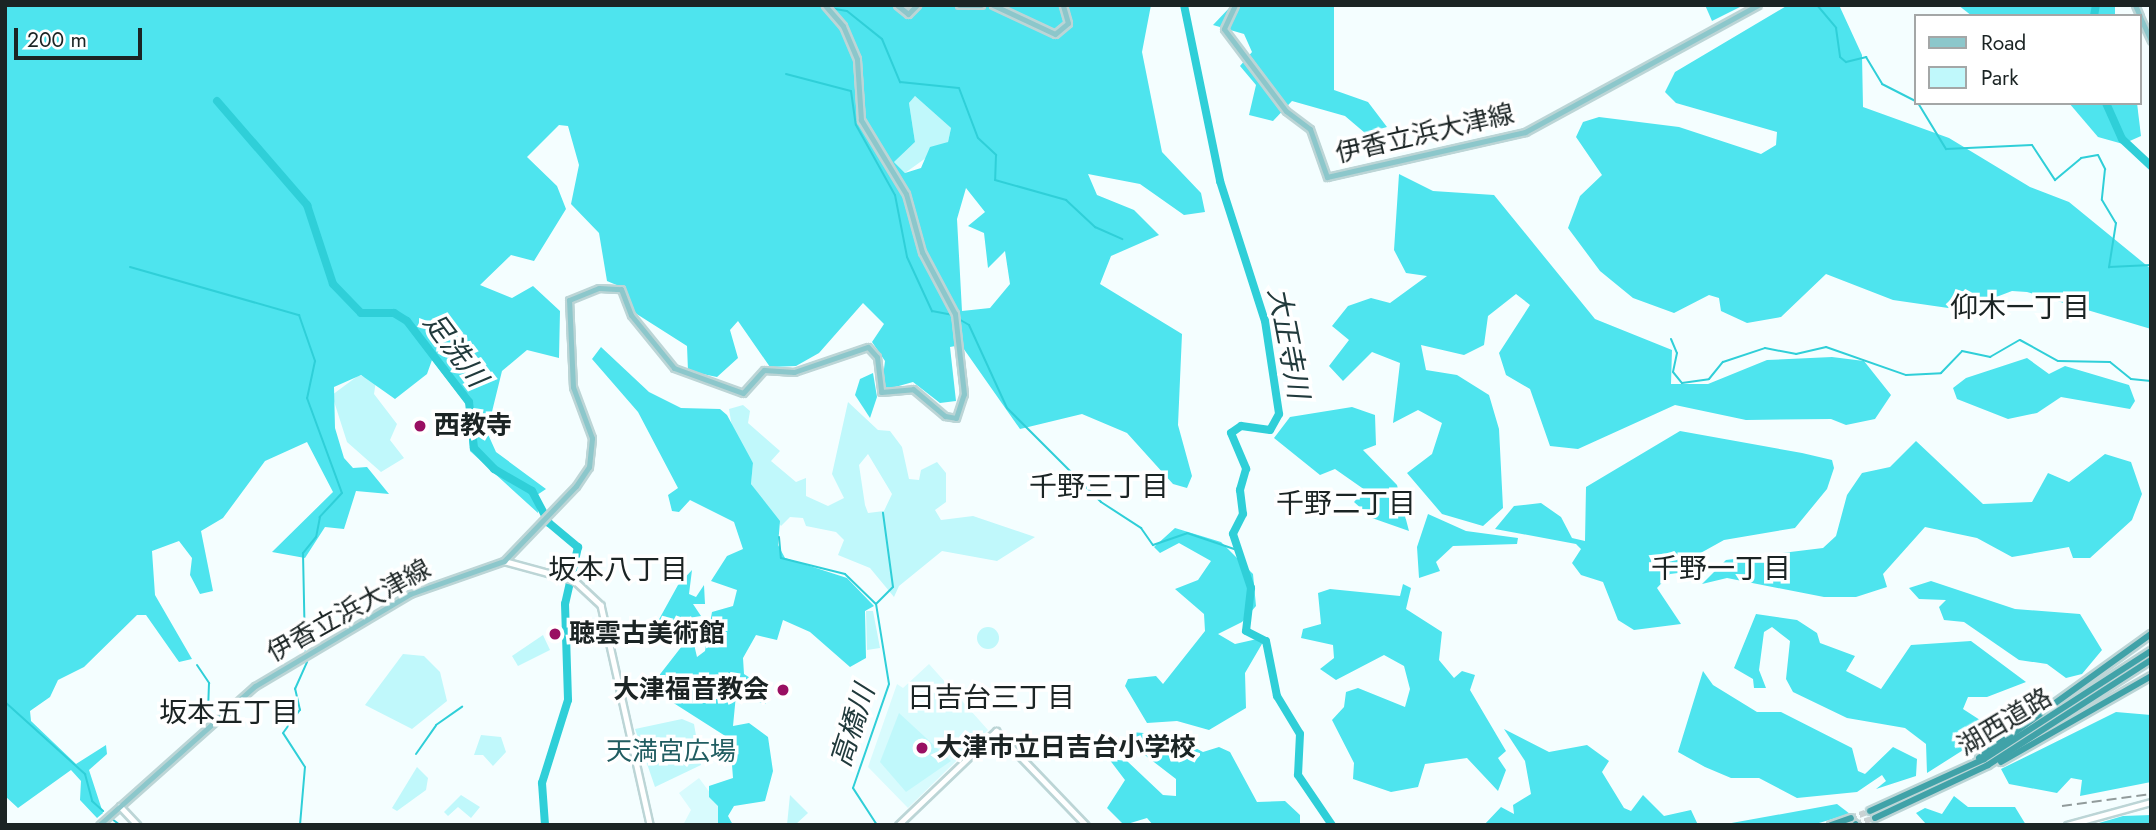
<!DOCTYPE html>
<meta charset="utf-8">
<style>
body{margin:0}
#map{position:relative;width:2156px;height:830px;overflow:hidden;background:#f4feff;font-family:Jost,"Noto Sans JP",sans-serif}
div>[style]{position:absolute}
[style*='--x']{left:calc(var(--x)*1px);top:calc(var(--y)*1px);width:calc(var(--w)*1px);rotate:calc(var(--a)*1deg)}
.built>*{inset:0;background:#d8fbfd}
.green>*{inset:0;background:#c0f8fb}
.round{border-radius:50%}
.forest>*{inset:0;background:#4ee4ee}
.stream>*{height:2px;margin:-1px;padding:0 1px;transform-origin:1px;border-radius:1px;background:#2fcfd8}
.river>*{height:8px;margin:-4px;padding:0 4px;transform-origin:4px;border-radius:4px;background:#2fcfd8}
.highway-tunnel>*{height:6px;margin-top:-3px;transform-origin:0;background:repeating-linear-gradient(90deg,#c9d2d3 0 6px,transparent 0 9px)}
.roads{filter:drop-shadow(2px 0 #bcd5d6) drop-shadow(-2px 0 #bcd5d6) drop-shadow(0 2px #bcd5d6) drop-shadow(0 -2px #bcd5d6)}
.minor>*{height:4.5px;margin:-2.25px;padding:0 2.25px;transform-origin:2.25px;border-radius:2.25px;background:#fff}
.major>*{height:5px;margin:-2.5px;padding:0 2.5px;transform-origin:2.5px;border-radius:2.5px;background:#8cc7cb}
.highway>*{height:6px;margin:-3px;padding:0 3px;transform-origin:3px;border-radius:3px;background:#40a2a8}
.rail>*{height:2px;margin-top:-1px;transform-origin:0;background:repeating-linear-gradient(90deg,#919b9b 0 10px,transparent 0 15px)}
.dots>*{width:19px;height:19px;translate:-50% -50%;box-sizing:border-box;border:4px solid #fff;border-radius:50%}
span{translate:-50% -50%;white-space:nowrap;text-align:center;line-height:1.15;-webkit-text-stroke:7px #fff;paint-order:stroke}
.street-label{font-size:26px;color:#1b2424}
.poi-label{font-size:26px;color:#1b2424;font-weight:700}
.left{translate:0 -50%;text-align:left}
.right{translate:-100% -50%;text-align:right}
.park-label{font-size:26px;color:#215d61}
.neighbourhood-label{font-size:28px;color:#1b2424}
.water-label{font-size:28px;color:#213a3c;font-style:italic}
.frame{position:absolute;inset:0;border:7px solid #1b2424;pointer-events:none}
.legend{position:absolute;left:1914px;top:14px;width:228px;height:91px;box-sizing:border-box;background:#fff;border:2px solid #a4a7a7;margin:0;padding:9px 12px;list-style:none;font-size:21px;color:#1b2424}
.legend li{display:flex;align-items:center;gap:14px;height:35px}
.legend b{width:35px;border:2px solid #a4a7a7}
.scale{position:absolute;left:14px;top:28px;width:128px;height:32px;box-sizing:border-box;border:4px solid #1b2424;border-top:0;padding-left:9px;font-size:21px;line-height:24px;white-space:nowrap;color:#1b2424;-webkit-text-stroke:5px #fff;paint-order:stroke}
</style>
<div id="map">
<div class="built">
<i style="clip-path:polygon(929px 664px,988px 730px,908px 808px,868px 767px,897px 684px,903px 688px)"></i>
<i style="clip-path:polygon(699px 778px,719px 805px,719px 825px,683px 825px,691px 810px,679px 793px)"></i>
</div>
<div class="green">
<i style="clip-path:polygon(915px 96px,951px 128px,948px 142px,905px 173px,894px 162px,915px 142px,909px 103px)"></i>
<i style="clip-path:polygon(359px 375px,376px 381px,374px 394px,397px 424px,390px 440px,404px 458px,381px 472px,347px 442px,332px 395px)"></i>
<i style="clip-path:polygon(evenodd,848px 402px,878px 430px,890px 431px,902px 447px,909px 479px,919px 480px,921px 470px,937px 462px,946px 473px,946px 502px,935px 510px,941px 520px,973px 516px,1035px 537px,997px 561px,942px 551px,899px 586px,894px 597px,870px 568px,838px 555px,844px 540px,836px 532px,806px 526px,803px 518px,790px 517px,781px 526px,751px 484px,753px 463px,733px 433px,729px 409px,743px 405px,750px 411px,748px 423px,780px 451px,771px 461px,796px 482px,806px 478px,806px 496px,828px 506px,844px 498px,832px 474px,848px 402px,868px 454px,892px 494px,884px 511px,868px 513px,865px 505px,859px 465px,868px 454px)"></i>
<i style="clip-path:polygon(866px 611px,873px 611px,880px 648px,867px 650px)"></i>
<i class="round" style="left:977px;top:627px;width:22px;height:22px"></i>
<i style="clip-path:polygon(543px 635px,550px 650px,518px 666px,512px 656px)"></i>
<i style="clip-path:polygon(403px 654px,424px 656px,440px 672px,447px 701px,412px 729px,365px 705px)"></i>
<i style="clip-path:polygon(899px 713px,951px 761px,906px 792px,880px 762px)"></i>
<i style="clip-path:polygon(682px 719px,694px 724px,701px 765px,655px 787px,635px 729px)"></i>
<i style="clip-path:polygon(481px 735px,501px 737px,506px 752px,493px 766px,483px 755px,474px 755px)"></i>
<i style="clip-path:polygon(417px 767px,428px 778px,426px 790px,397px 811px,392px 808px)"></i>
<i style="clip-path:polygon(461px 795px,480px 807px,471px 818px,458px 807px,448px 816px,444px 812px)"></i>
<i style="clip-path:polygon(790px 795px,808px 813px,795px 825px,787px 825px)"></i>
</div>
<div class="forest">
<i style="clip-path:polygon(evenodd,5px 5px,1151px 5px,1142px 52px,1162px 152px,1201px 193px,1205px 212px,1184px 215px,1140px 184px,1088px 174px,1097px 195px,1134px 210px,1159px 235px,1111px 256px,1100px 284px,1182px 334px,1178px 425px,1192px 476px,1187px 488px,1173px 484px,1127px 433px,1082px 414px,1020px 429px,961px 345px,950px 347px,956px 401px,940px 403px,913px 382px,888px 389px,882px 385px,885px 361px,872px 342px,884px 324px,863px 303px,819px 353px,796px 366px,770px 367px,738px 321px,730px 330px,738px 358px,717px 377px,688px 371px,687px 346px,632px 311px,626px 289px,607px 281px,599px 233px,571px 204px,579px 165px,568px 126px,559px 125px,527px 157px,557px 186px,566px 209px,534px 261px,511px 255px,480px 285px,512px 298px,533px 286px,560px 311px,559px 358px,527px 350px,502px 371px,487px 432px,496px 452px,546px 489px,537px 495px,538px 513px,470px 451px,466px 404px,432px 360px,427px 374px,395px 399px,361px 375px,334px 387px,335px 428px,344px 458px,353px 468px,367px 467px,389px 494px,356px 491px,344px 529px,325px 527px,305px 558px,272px 552px,333px 492px,307px 442px,265px 461px,223px 518px,201px 531px,213px 591px,200px 594px,190px 575px,192px 558px,179px 541px,152px 551px,155px 595px,192px 659px,179px 662px,146px 615px,137px 615px,84px 667px,58px 680px,50px 697px,30px 711px,31px 721px,76px 764px,106px 745px,107px 754px,89px 770px,103px 813px,97px 818px,80px 800px,81px 781px,71px 770px,18px 808px,5px 796px,5px 5px,915px 96px,951px 128px,948px 142px,930px 147px,921px 168px,905px 173px,894px 162px,915px 142px,909px 103px,915px 96px,5px 5px,966px 188px,985px 212px,968px 226px,984px 233px,988px 268px,1005px 251px,1010px 284px,990px 308px,962px 311px,957px 219px,966px 188px)"></i>
<i style="clip-path:polygon(1232px 5px,1334px 5px,1334px 90px,1368px 102px,1387px 127px,1365px 133px,1345px 116px,1292px 101px,1273px 121px,1249px 115px,1256px 85px,1240px 66px,1252px 52px,1244px 34px,1213px 25px)"></i>
<i style="clip-path:polygon(1705px 5px,1744px 5px,1712px 21px)"></i>
<i style="clip-path:polygon(1788px 5px,1839px 5px,1862px 55px,1863px 107px,1949px 138px,2030px 187px,2069px 202px,2151px 269px,2151px 329px,2027px 292px,2012px 291px,1962px 310px,1893px 300px,1826px 274px,1781px 317px,1747px 323px,1721px 311px,1719px 298px,1709px 295px,1674px 313px,1633px 298px,1600px 271px,1568px 228px,1580px 196px,1602px 175px,1576px 137px,1583px 122px,1599px 117px,1679px 127px,1761px 154px,1776px 145px,1777px 132px,1676px 103px,1665px 92px,1675px 72px)"></i>
<i style="clip-path:polygon(1958px 5px,2115px 5px,2115px 16px,1972px 16px)"></i>
<i style="clip-path:polygon(2069px 103px,2137px 103px,2141px 136px,2123px 144px,2098px 137px)"></i>
<i style="clip-path:polygon(1399px 174px,1433px 191px,1494px 195px,1595px 319px,1672px 350px,1671px 384px,1708px 384px,1767px 360px,1832px 357px,1864px 361px,1891px 395px,1875px 419px,1846px 425px,1831px 419px,1746px 420px,1675px 405px,1578px 449px,1550px 446px,1530px 389px,1506px 375px,1499px 353px,1530px 305px,1516px 294px,1488px 316px,1484px 345px,1464px 355px,1421px 345px,1426px 370px,1457px 375px,1489px 395px,1499px 429px,1503px 508px,1483px 526px,1442px 514px,1407px 473px,1432px 454px,1442px 423px,1418px 410px,1393px 423px,1400px 363px,1372px 352px,1343px 381px,1329px 366px,1349px 340px,1332px 326px,1348px 306px,1371px 298px,1390px 303px,1427px 276px,1406px 273px,1394px 250px)"></i>
<i style="clip-path:polygon(601px 347px,649px 392px,681px 408px,720px 409px,727px 415px,753px 463px,751px 484px,780px 521px,778px 545px,785px 558px,847px 578px,874px 606px,865px 611px,866px 658px,850px 667px,810px 632px,783px 620px,777px 640px,756px 635px,743px 658px,744px 674px,758px 683px,766px 704px,736px 695px,733px 726px,749px 723px,768px 737px,773px 771px,765px 801px,734px 806px,728px 816px,733px 825px,718px 825px,718px 806px,709px 797px,709px 786px,733px 778px,730px 739px,661px 695px,654px 682px,682px 646px,657px 623px,678px 585px,692px 570px,689px 594px,696px 597px,704px 585px,705px 604px,693px 604px,701px 616px,676px 620px,675px 627px,693px 640px,697px 657px,705px 651px,712px 612px,733px 606px,737px 590px,711px 581px,727px 556px,743px 549px,734px 522px,690px 500px,679px 512px,672px 511px,668px 495px,678px 488px,638px 412px,592px 359px)"></i>
<i style="clip-path:polygon(2027px 358px,2049px 374px,2065px 366px,2129px 385px,2135px 401px,2130px 409px,2061px 397px,2037px 413px,2008px 419px,1957px 399px,1953px 388px,1966px 378px)"></i>
<i style="clip-path:polygon(873px 373px,877px 397px,870px 418px,855px 395px,860px 379px)"></i>
<i style="clip-path:polygon(1352px 407px,1375px 415px,1376px 445px,1363px 450px,1397px 485px,1409px 531px,1372px 518px,1354px 502px,1365px 490px,1335px 469px,1320px 475px,1274px 438px,1290px 417px)"></i>
<i style="clip-path:polygon(1680px 431px,1802px 453px,1832px 460px,1834px 468px,1827px 489px,1795px 528px,1724px 540px,1697px 555px,1686px 572px,1670px 574px,1657px 588px,1681px 624px,1634px 630px,1618px 620px,1603px 582px,1581px 575px,1572px 563px,1581px 549px,1576px 544px,1495px 529px,1514px 506px,1541px 503px,1561px 517px,1572px 538px,1585px 541px,1586px 487px)"></i>
<i style="clip-path:polygon(1916px 441px,1983px 504px,2032px 502px,2048px 473px,2069px 482px,2105px 454px,2131px 462px,2142px 494px,2132px 520px,2090px 558px,2073px 558px,2069px 547px,2012px 557px,1977px 538px,1925px 527px,1883px 574px,1887px 587px,1856px 597px,1824px 597px,1727px 578px,1702px 584px,1726px 560px,1823px 548px,1836px 536px,1847px 495px,1862px 473px,1890px 467px)"></i>
<i style="clip-path:polygon(1428px 514px,1466px 531px,1518px 538px,1517px 544px,1453px 546px,1436px 562px,1440px 571px,1419px 578px,1417px 547px)"></i>
<i style="clip-path:polygon(1175px 528px,1221px 542px,1253px 574px,1256px 606px,1242px 622px,1218px 634px,1235px 644px,1266px 637px,1245px 673px,1246px 708px,1209px 730px,1177px 721px,1147px 723px,1125px 686px,1128px 679px,1156px 676px,1163px 684px,1205px 631px,1204px 614px,1175px 589px,1198px 580px,1211px 561px,1179px 543px,1160px 553px,1154px 547px)"></i>
<i style="clip-path:polygon(1931px 581px,2015px 609px,2080px 614px,2102px 650px,2082px 674px,2066px 678px,2047px 664px,2019px 660px,1964px 622px,1944px 620px,1939px 607px,1946px 600px,1919px 599px,1909px 588px)"></i>
<i style="clip-path:polygon(1403px 584px,1411px 588px,1406px 609px,1442px 632px,1439px 660px,1454px 678px,1462px 671px,1475px 675px,1470px 690px,1506px 751px,1498px 758px,1506px 770px,1498px 791px,1467px 758px,1425px 764px,1418px 787px,1391px 792px,1353px 779px,1354px 763px,1332px 720px,1344px 707px,1346px 692px,1358px 688px,1405px 707px,1410px 689px,1404px 666px,1384px 655px,1336px 680px,1320px 669px,1334px 658px,1333px 645px,1301px 638px,1303px 629px,1321px 624px,1318px 593px,1330px 589px,1400px 596px)"></i>
<i style="clip-path:polygon(1756px 614px,1797px 620px,1817px 633px,1820px 643px,1855px 656px,1846px 671px,1881px 689px,1911px 645px,1971px 641px,2026px 682px,1987px 697px,1968px 697px,1963px 709px,1980px 720px,2031px 707px,1927px 773px,1926px 744px,1905px 728px,1847px 718px,1793px 692px,1786px 679px,1790px 641px,1772px 627px,1764px 632px,1759px 670px,1766px 688px,1754px 688px,1753px 679px,1734px 668px)"></i>
<i style="clip-path:polygon(1703px 671px,1713px 685px,1757px 712px,1781px 712px,1852px 748px,1858px 771px,1865px 774px,1893px 747px,1917px 759px,1916px 776px,1876px 789px,1886px 781px,1882px 775px,1857px 792px,1797px 798px,1759px 778px,1731px 778px,1705px 767px,1678px 752px)"></i>
<i style="clip-path:polygon(2116px 712px,2151px 715px,2151px 782px,2080px 796px,2082px 780px,2071px 778px,2057px 793px,2009px 784px,2001px 769px)"></i>
<i style="clip-path:polygon(1504px 729px,1549px 752px,1587px 745px,1609px 761px,1602px 772px,1624px 808px,1631px 811px,1643px 795px,1664px 816px,1691px 810px,1698px 825px,1484px 825px,1501px 807px,1514px 814px,1513px 805px,1531px 794px,1525px 761px)"></i>
<i style="clip-path:polygon(1130px 732px,1171px 735px,1203px 752px,1219px 747px,1230px 752px,1257px 802px,1285px 801px,1300px 815px,1300px 825px,1153px 825px,1147px 818px,1124px 825px,1107px 808px,1125px 780px,1109px 759px,1127px 761px,1163px 795px,1176px 796px,1176px 779px,1137px 749px)"></i>
<i style="clip-path:polygon(1954px 796px,1968px 807px,2015px 807px,2026px 825px,1926px 824px,1916px 813px,1925px 808px,1942px 814px)"></i>
<i style="clip-path:polygon(1837px 804px,1850px 814px,1812px 825px,1726px 824px)"></i>
<i style="clip-path:polygon(2151px 815px,2151px 825px,2092px 825px,2123px 816px)"></i>
</div>
<div class="stream">
<i style="--x:815;--y:5;--w:9;--a:13"></i>
<i style="--x:1817;--y:5;--w:30;--a:50"></i>
<i style="--x:1836;--y:28;--w:29;--a:82"></i>
<i style="--x:1840;--y:57;--w:8;--a:40"></i>
<i style="--x:1846;--y:62;--w:21;--a:-14"></i>
<i style="--x:1866;--y:57;--w:31;--a:59"></i>
<i style="--x:1882;--y:84;--w:38;--a:27"></i>
<i style="--x:830;--y:8;--w:17;--a:10"></i>
<i style="--x:847;--y:11;--w:45;--a:38.7"></i>
<i style="--x:882;--y:39;--w:47;--a:67.3"></i>
<i style="--x:900;--y:82;--w:59;--a:5.8"></i>
<i style="--x:959;--y:88;--w:53;--a:69.2"></i>
<i style="--x:978;--y:138;--w:25;--a:43"></i>
<i style="--x:996;--y:155;--w:25;--a:92"></i>
<i style="--x:995;--y:180;--w:74;--a:15.7"></i>
<i style="--x:1066;--y:200;--w:40;--a:43"></i>
<i style="--x:1095;--y:227;--w:30;--a:24"></i>
<i style="--x:786;--y:74;--w:67;--a:14.7"></i>
<i style="--x:851;--y:91;--w:34;--a:82"></i>
<i style="--x:856;--y:125;--w:80;--a:60.9"></i>
<i style="--x:895;--y:195;--w:63;--a:79"></i>
<i style="--x:907;--y:257;--w:60;--a:65.2"></i>
<i style="--x:932;--y:311;--w:20;--a:11"></i>
<i style="--x:1918;--y:103;--w:54;--a:58.7"></i>
<i style="--x:1946;--y:149;--w:86;--a:-2.7"></i>
<i style="--x:2032;--y:145;--w:42;--a:56.7"></i>
<i style="--x:2055;--y:180;--w:34;--a:-40"></i>
<i style="--x:2081;--y:158;--w:17;--a:-10"></i>
<i style="--x:2098;--y:155;--w:16;--a:63"></i>
<i style="--x:2105;--y:169;--w:31;--a:96"></i>
<i style="--x:2102;--y:200;--w:27;--a:59"></i>
<i style="--x:2116;--y:223;--w:45;--a:99"></i>
<i style="--x:2109;--y:267;--w:42;--a:-2.7"></i>
<i style="--x:130;--y:267;--w:176;--a:15.9"></i>
<i style="--x:299;--y:315;--w:49;--a:70.8"></i>
<i style="--x:315;--y:361;--w:38;--a:102"></i>
<i style="--x:307;--y:398;--w:101;--a:69.8"></i>
<i style="--x:342;--y:493;--w:33;--a:133"></i>
<i style="--x:320;--y:517;--w:20;--a:101"></i>
<i style="--x:316;--y:537;--w:21;--a:129"></i>
<i style="--x:303;--y:553;--w:98;--a:88.8"></i>
<i style="--x:957;--y:318;--w:14;--a:30"></i>
<i style="--x:969;--y:325;--w:91;--a:65.4"></i>
<i style="--x:1007;--y:408;--w:133;--a:45"></i>
<i style="--x:1101;--y:502;--w:48;--a:33"></i>
<i style="--x:1141;--y:528;--w:21;--a:55"></i>
<i style="--x:1153;--y:545;--w:36;--a:-19"></i>
<i style="--x:1187;--y:533;--w:56;--a:18.8"></i>
<i style="--x:1671;--y:339;--w:15;--a:67"></i>
<i style="--x:1677;--y:353;--w:19;--a:102"></i>
<i style="--x:1673;--y:372;--w:14;--a:51"></i>
<i style="--x:1682;--y:383;--w:27;--a:-8"></i>
<i style="--x:1709;--y:379;--w:22;--a:-51"></i>
<i style="--x:1723;--y:362;--w:44;--a:-18.4"></i>
<i style="--x:1765;--y:348;--w:32;--a:11"></i>
<i style="--x:1796;--y:354;--w:31;--a:-13"></i>
<i style="--x:1826;--y:347;--w:85;--a:19.3"></i>
<i style="--x:1906;--y:375;--w:35;--a:-3"></i>
<i style="--x:1941;--y:373;--w:30;--a:-46"></i>
<i style="--x:1962;--y:351;--w:29;--a:12"></i>
<i style="--x:1990;--y:357;--w:34;--a:-30"></i>
<i style="--x:2020;--y:340;--w:43;--a:28.9"></i>
<i style="--x:2058;--y:361;--w:52;--a:1.1"></i>
<i style="--x:2110;--y:362;--w:27;--a:39"></i>
<i style="--x:2131;--y:379;--w:20;--a:6"></i>
<i style="--x:779;--y:537;--w:21;--a:85"></i>
<i style="--x:781;--y:558;--w:66;--a:14"></i>
<i style="--x:845;--y:574;--w:43;--a:44.1"></i>
<i style="--x:197;--y:665;--w:22;--a:56"></i>
<i style="--x:209;--y:683;--w:37;--a:92"></i>
<i style="--x:5;--y:702;--w:108;--a:42"></i>
<i style="--x:85;--y:774;--w:28;--a:75"></i>
<i style="--x:92;--y:801;--w:15;--a:42"></i>
<i style="--x:416;--y:754;--w:35;--a:-55"></i>
<i style="--x:436;--y:725;--w:32;--a:-35"></i>
<i style="--x:112;--y:819;--w:10;--a:37"></i>
<i style="--x:300;--y:825;--w:58;--a:-85.1"></i>
<i style="--x:305;--y:767;--w:40;--a:-122.9"></i>
<i style="--x:283;--y:733;--w:29;--a:-54"></i>
<i style="--x:300;--y:710;--w:22;--a:-103"></i>
<i style="--x:295;--y:689;--w:30;--a:-66"></i>
<i style="--x:877;--y:825;--w:44;--a:-123"></i>
<i style="--x:853;--y:788;--w:110;--a:-70.9"></i>
<i style="--x:889;--y:684;--w:81;--a:-99.2"></i>
<i style="--x:876;--y:604;--w:24;--a:-45"></i>
<i style="--x:893;--y:587;--w:75;--a:-97.7"></i>
</div>
<div class="river">
<i style="--x:1184;--y:5;--w:180;--a:78.4"></i>
<i style="--x:1220;--y:181;--w:147;--a:72.2"></i>
<i style="--x:1265;--y:321;--w:94;--a:81.4"></i>
<i style="--x:1279;--y:414;--w:18;--a:119"></i>
<i style="--x:1270;--y:430;--w:29;--a:-172"></i>
<i style="--x:1241;--y:426;--w:12;--a:145"></i>
<i style="--x:1231;--y:433;--w:39;--a:67"></i>
<i style="--x:1246;--y:469;--w:22;--a:106"></i>
<i style="--x:1240;--y:490;--w:24;--a:83"></i>
<i style="--x:1243;--y:514;--w:22;--a:117"></i>
<i style="--x:1233;--y:534;--w:57;--a:71.6"></i>
<i style="--x:1251;--y:588;--w:43;--a:96.6"></i>
<i style="--x:1246;--y:631;--w:22;--a:27"></i>
<i style="--x:1266;--y:641;--w:56;--a:78.7"></i>
<i style="--x:1277;--y:696;--w:44;--a:58.8"></i>
<i style="--x:1300;--y:734;--w:41;--a:92.8"></i>
<i style="--x:1298;--y:775;--w:60;--a:55.8"></i>
<i style="--x:2094;--y:16;--w:11;--a:-80"></i>
<i style="--x:217;--y:101;--w:138;--a:49.1"></i>
<i style="--x:307;--y:205;--w:83;--a:71.8"></i>
<i style="--x:333;--y:284;--w:40;--a:46"></i>
<i style="--x:361;--y:313;--w:33;--a:0"></i>
<i style="--x:394;--y:313;--w:15;--a:32"></i>
<i style="--x:407;--y:321;--w:102;--a:52.6"></i>
<i style="--x:469;--y:402;--w:46;--a:83.8"></i>
<i style="--x:474;--y:448;--w:29;--a:46"></i>
<i style="--x:494;--y:469;--w:44;--a:30.1"></i>
<i style="--x:532;--y:491;--w:36;--a:62"></i>
<i style="--x:549;--y:523;--w:38;--a:40"></i>
<i style="--x:578;--y:547;--w:58;--a:102.8"></i>
<i style="--x:565;--y:604;--w:96;--a:88.2"></i>
<i style="--x:568;--y:700;--w:87;--a:107.4"></i>
<i style="--x:542;--y:783;--w:42;--a:85.9"></i>
<i style="--x:2106;--y:103;--w:39;--a:66"></i>
<i style="--x:2122;--y:139;--w:40;--a:43"></i>
</div>
<div class="highway-tunnel">
<i style="--x:1851;--y:818;--w:20;--a:-20"></i>
<i style="--x:1856;--y:824;--w:20;--a:-18"></i>
</div>
<div class="roads">
<div class="minor">
<i style="--x:504;--y:561;--w:73;--a:15.2"></i>
<i style="--x:574;--y:580;--w:37;--a:43"></i>
<i style="--x:601;--y:605;--w:225;--a:77.4"></i>
<i style="--x:120;--y:806;--w:26;--a:47"></i>
<i style="--x:898;--y:825;--w:136;--a:-43.8"></i>
<i style="--x:996;--y:731;--w:130;--a:46.2"></i>
<i style="--x:2067;--y:825;--w:87;--a:-15.3"></i>
</div>
<div class="major">
<i style="--x:897;--y:5;--w:14;--a:39"></i>
<i style="--x:908;--y:14;--w:13;--a:-45"></i>
<i style="--x:959;--y:5;--w:22;--a:0"></i>
<i style="--x:993;--y:5;--w:68;--a:25.1"></i>
<i style="--x:1055;--y:34;--w:17;--a:-40"></i>
<i style="--x:1068;--y:23;--w:19;--a:-106"></i>
<i style="--x:1235;--y:5;--w:26;--a:115"></i>
<i style="--x:1224;--y:29;--w:103;--a:52.9"></i>
<i style="--x:1286;--y:111;--w:30;--a:37"></i>
<i style="--x:1310;--y:129;--w:51;--a:70.5"></i>
<i style="--x:1327;--y:177;--w:203;--a:-12.8"></i>
<i style="--x:1525;--y:132;--w:265;--a:-28.6"></i>
<i style="--x:2135;--y:5;--w:12;--a:66"></i>
<i style="--x:2140;--y:17;--w:26;--a:65"></i>
<i style="--x:99;--y:825;--w:209;--a:-41.7"></i>
<i style="--x:255;--y:686;--w:180;--a:-30.7"></i>
<i style="--x:410;--y:594;--w:100;--a:-19.3"></i>
<i style="--x:504;--y:561;--w:104;--a:-46.2"></i>
<i style="--x:576;--y:486;--w:23;--a:-56"></i>
<i style="--x:589;--y:467;--w:29;--a:-84"></i>
<i style="--x:592;--y:438;--w:54;--a:-110.4"></i>
<i style="--x:573;--y:387;--w:87;--a:-92.6"></i>
<i style="--x:569;--y:300;--w:32;--a:-22"></i>
<i style="--x:599;--y:288;--w:22;--a:3"></i>
<i style="--x:621;--y:289;--w:28;--a:69"></i>
<i style="--x:631;--y:315;--w:68;--a:50.9"></i>
<i style="--x:674;--y:368;--w:73;--a:19.9"></i>
<i style="--x:743;--y:393;--w:31;--a:-48"></i>
<i style="--x:764;--y:370;--w:30;--a:4"></i>
<i style="--x:794;--y:372;--w:78;--a:-18.7"></i>
<i style="--x:868;--y:347;--w:13;--a:48"></i>
<i style="--x:877;--y:357;--w:35;--a:83"></i>
<i style="--x:881;--y:392;--w:32;--a:-5"></i>
<i style="--x:913;--y:389;--w:42;--a:40.2"></i>
<i style="--x:945;--y:416;--w:11;--a:10"></i>
<i style="--x:956;--y:418;--w:25;--a:-72"></i>
<i style="--x:964;--y:394;--w:81;--a:-96.4"></i>
<i style="--x:955;--y:314;--w:70;--a:-118"></i>
<i style="--x:922;--y:252;--w:60;--a:-105.4"></i>
<i style="--x:906;--y:194;--w:87;--a:-121.3"></i>
<i style="--x:861;--y:120;--w:61;--a:-93.8"></i>
<i style="--x:857;--y:59;--w:36;--a:-113"></i>
<i style="--x:843;--y:26;--w:28;--a:-131"></i>
</div>
<div class="highway">
<i style="--x:1979;--y:758;--w:212;--a:-35.8"></i>
<i style="--x:2001;--y:762;--w:173;--a:-29.8"></i>
<i style="--x:1870;--y:811;--w:125;--a:-24.5"></i>
<i style="--x:1984;--y:759;--w:199;--a:-32.9"></i>
<i style="--x:1875;--y:818;--w:125;--a:-25.1"></i>
<i style="--x:1988;--y:765;--w:194;--a:-32.8"></i>
<i style="--x:1831;--y:825;--w:21;--a:-19"></i>
<i style="--x:1855;--y:825;--w:1;--a:-45"></i>
</div>
</div>
<div class="rail">
<i style="--x:2062;--y:806;--w:90;--a:-7.7"></i>
</div>
<div class="dots">
<i style="left:420px;top:426px;background:#990f62"></i>
<i style="left:555px;top:634px;background:#990f62"></i>
<i style="left:783px;top:690px;background:#990f62"></i>
<i style="left:922px;top:748px;background:#990f62"></i>
</div>
<div class="street-label">
<span style="left:1425px;top:134px;rotate:-13deg">伊香立浜大津線</span>
<span style="left:349px;top:611px;rotate:-29deg">伊香立浜大津線</span>
<span style="left:2005px;top:722px;rotate:-31deg">湖西道路</span>
</div>
<div class="poi-label">
<span class="left" style="left:434px;top:426px">西教寺</span>
<span class="left" style="left:569px;top:634px">聴雲古美術館</span>
<span class="right" style="left:769px;top:690px">大津福音教会</span>
<span class="left" style="left:936px;top:748px">大津市立日吉台小学校</span>
</div>
<div class="park-label">
<span style="left:671px;top:752px">天満宮広場</span>
</div>
<div class="neighbourhood-label">
<span style="left:2020px;top:308px">仰木一丁目</span>
<span style="left:1099px;top:487px">千野三丁目</span>
<span style="left:1346px;top:504px">千野二丁目</span>
<span style="left:1721px;top:569px">千野一丁目</span>
<span style="left:618px;top:570px">坂本八丁目</span>
<span style="left:991px;top:698px">日吉台三丁目</span>
<span style="left:229px;top:713px">坂本五丁目</span>
</div>
<div class="water-label">
<span style="left:1288px;top:343px;rotate:79deg">大正寺川</span>
<span style="left:455px;top:350px;rotate:53deg">足洗川</span>
<span style="left:853px;top:726px;rotate:-72deg">高橋川</span>
</div>
<div class="frame"></div>
<ul class="legend">
<li><b style="height:9px;background:#8cc7cb"></b>Road</li>
<li><b style="height:19px;background:#c0f8fb"></b>Park</li>
</ul>
<div class="scale">200 m</div>
</div>
